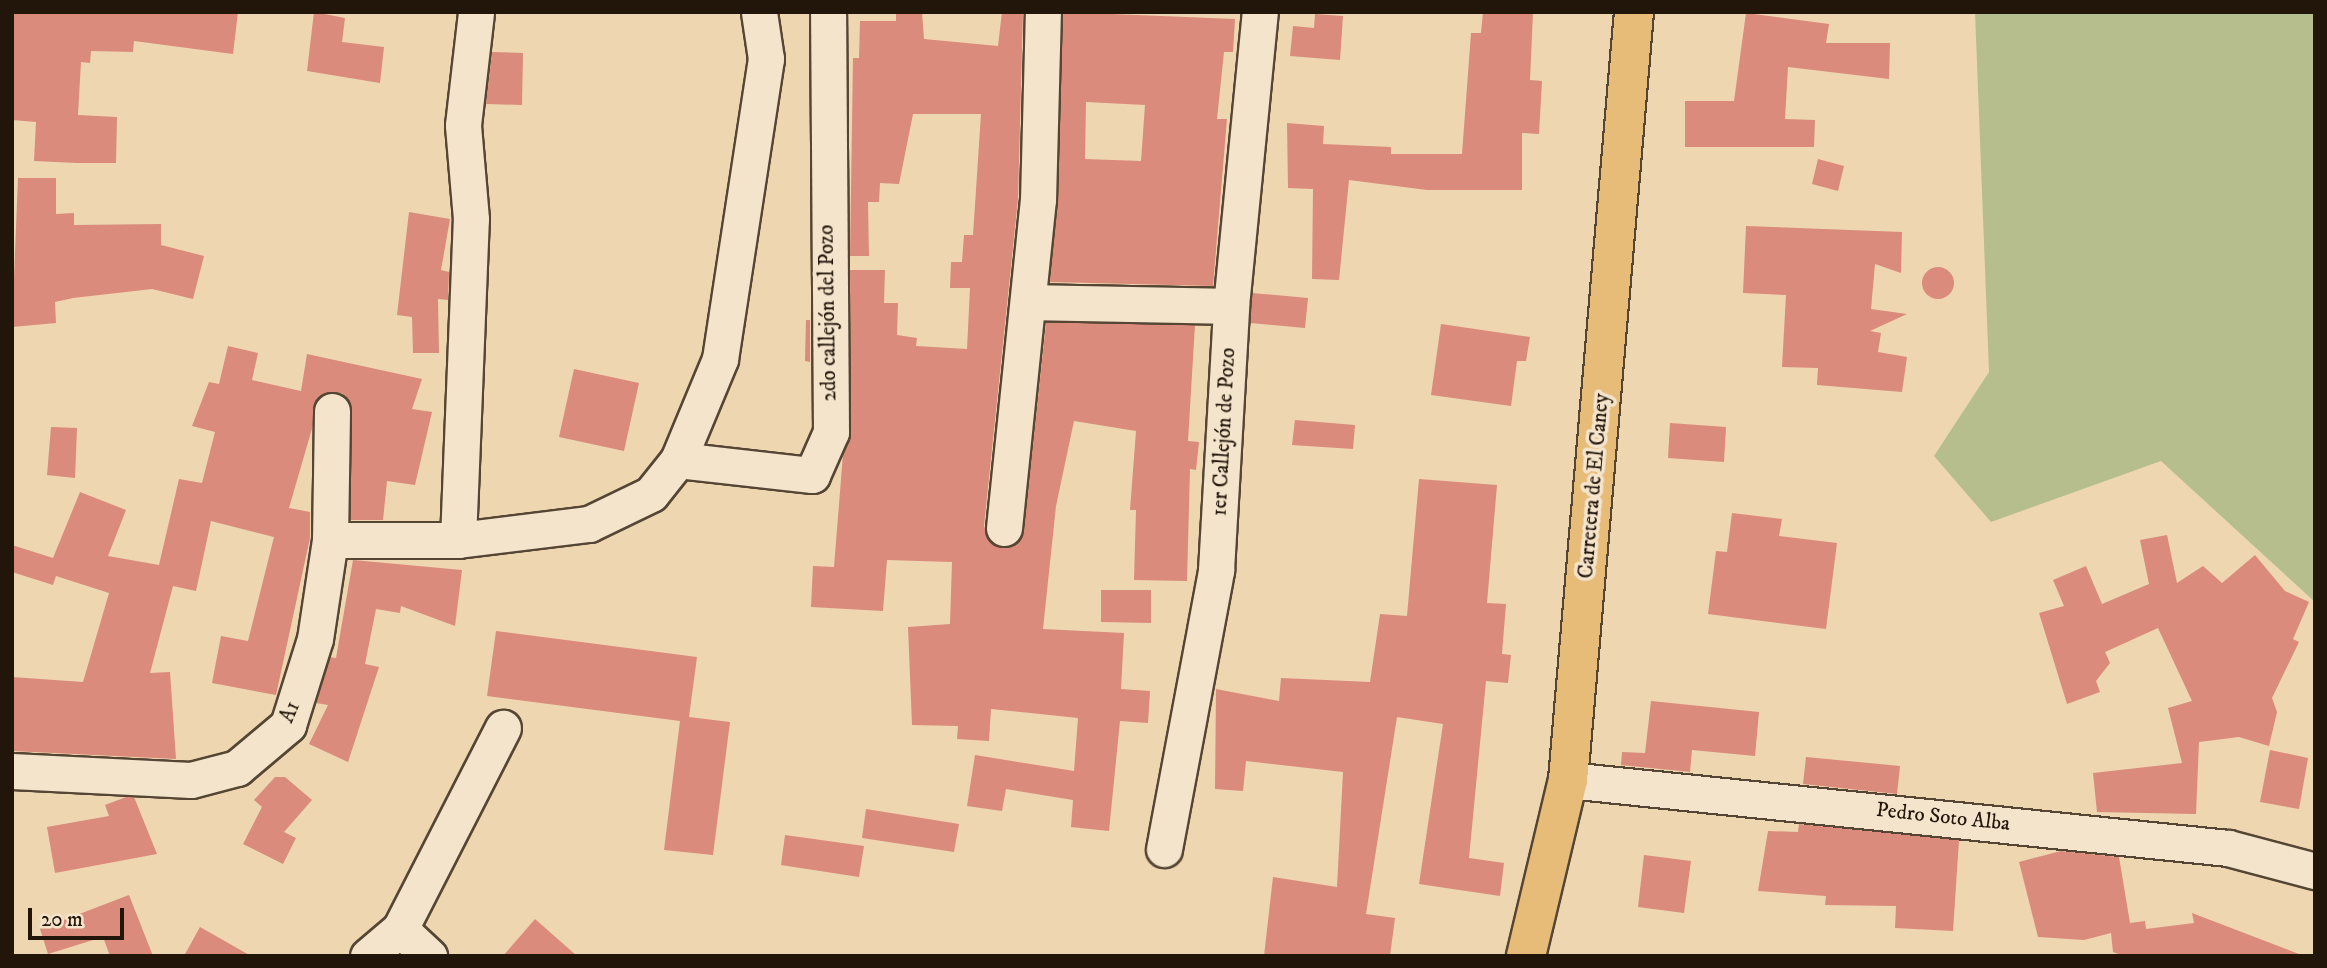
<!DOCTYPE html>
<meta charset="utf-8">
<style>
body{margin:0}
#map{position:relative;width:2327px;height:968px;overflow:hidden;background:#eed6b1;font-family:"IM FELL DW Pica",serif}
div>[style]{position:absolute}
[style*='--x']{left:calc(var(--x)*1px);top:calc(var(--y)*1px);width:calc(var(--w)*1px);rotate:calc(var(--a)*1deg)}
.green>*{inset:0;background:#b6be8d}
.building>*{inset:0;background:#da8b7c}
.round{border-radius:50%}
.roads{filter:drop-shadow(2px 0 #554634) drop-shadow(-2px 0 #554634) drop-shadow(0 2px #554634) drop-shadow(0 -2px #554634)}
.minor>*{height:35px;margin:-17.5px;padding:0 17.5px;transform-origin:17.5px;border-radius:17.5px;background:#f4e4cc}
.major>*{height:38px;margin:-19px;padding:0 19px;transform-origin:19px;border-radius:19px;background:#e7bb78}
span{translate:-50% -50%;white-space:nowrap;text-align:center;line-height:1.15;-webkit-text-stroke:7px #f4e4cc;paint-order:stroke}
.street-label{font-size:21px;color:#22160a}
.frame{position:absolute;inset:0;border:14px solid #22160a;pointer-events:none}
.scale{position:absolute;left:28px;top:908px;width:96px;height:32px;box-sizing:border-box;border:4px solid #22160a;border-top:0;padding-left:9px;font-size:21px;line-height:24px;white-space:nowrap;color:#22160a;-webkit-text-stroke:5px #f4e4cc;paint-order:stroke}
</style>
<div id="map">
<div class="green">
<i style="clip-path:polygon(1975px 12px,2315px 12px,2315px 602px,2161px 461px,1991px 522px,1934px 456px,1989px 372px)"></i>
</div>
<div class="building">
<i style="clip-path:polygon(12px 12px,238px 12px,233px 54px,134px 41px,133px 52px,91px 51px,90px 63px,81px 62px,78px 115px,117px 117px,116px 163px,77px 163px,34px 161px,36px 122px,12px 120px)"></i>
<i style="clip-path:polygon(314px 12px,345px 18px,342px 42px,384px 47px,380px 83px,307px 71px)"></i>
<i style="clip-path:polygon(896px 12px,922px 12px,924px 39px,998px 46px,1002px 12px,1023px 12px,1018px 199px,984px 526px,992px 544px,1012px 547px,1024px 531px,1046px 322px,1195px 325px,1188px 441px,1199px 442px,1196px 470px,1190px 469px,1187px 581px,1134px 580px,1136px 510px,1130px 510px,1136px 431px,1074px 421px,1056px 506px,1043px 629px,1124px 633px,1121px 689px,1150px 691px,1148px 723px,1120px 721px,1109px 831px,1071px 827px,1073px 800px,1006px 789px,1002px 811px,967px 806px,975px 755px,1074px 771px,1078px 718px,991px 709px,989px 741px,957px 739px,958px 726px,912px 725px,908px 627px,950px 624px,952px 562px,887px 560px,883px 611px,811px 607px,813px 566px,834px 567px,843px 454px,851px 432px,850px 270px,885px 270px,884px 303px,898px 303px,897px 335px,917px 338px,916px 346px,967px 349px,970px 288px,950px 288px,951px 262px,962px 262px,964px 235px,973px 235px,981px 114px,913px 114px,899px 184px,880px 183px,879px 202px,868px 202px,869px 256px,850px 256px,853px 58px,859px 58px,860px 21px,896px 21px)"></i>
<i style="clip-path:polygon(evenodd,1063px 12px,1235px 19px,1233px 52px,1224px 52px,1217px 119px,1227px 119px,1213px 286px,1050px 282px,1063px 12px,1086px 102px,1145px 105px,1141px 161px,1085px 159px,1086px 102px)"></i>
<i style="clip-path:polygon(1483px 12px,1533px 12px,1530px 80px,1542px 81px,1539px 134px,1522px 133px,1522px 190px,1427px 190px,1349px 180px,1339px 280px,1312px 279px,1313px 189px,1288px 188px,1287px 123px,1324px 126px,1323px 144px,1391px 147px,1391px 154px,1462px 154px,1471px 33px,1481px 33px)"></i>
<i style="clip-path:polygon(1746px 13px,1829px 24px,1826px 43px,1890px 43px,1889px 79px,1788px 67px,1785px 119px,1815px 120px,1814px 147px,1685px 147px,1685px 101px,1734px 101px)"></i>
<i style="clip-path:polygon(1315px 14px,1343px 16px,1340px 60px,1290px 56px,1293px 26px,1314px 28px)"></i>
<i style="clip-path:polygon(492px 52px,523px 53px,522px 105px,486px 104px)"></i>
<i style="clip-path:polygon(1818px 159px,1844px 166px,1838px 191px,1812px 184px)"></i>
<i style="clip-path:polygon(18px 178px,56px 178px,56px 214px,74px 213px,74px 225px,161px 224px,161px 245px,204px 256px,193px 299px,152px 289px,73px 298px,55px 302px,56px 323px,12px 327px)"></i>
<i style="clip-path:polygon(409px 212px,450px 219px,441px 270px,449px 272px,448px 300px,438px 299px,439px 353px,413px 353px,412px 317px,397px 315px)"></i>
<i style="clip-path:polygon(1746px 226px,1902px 232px,1901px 273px,1875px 264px,1871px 309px,1907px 314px,1870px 331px,1881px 333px,1878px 352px,1907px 357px,1902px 392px,1817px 385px,1818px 368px,1782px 367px,1786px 295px,1743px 293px)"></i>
<i class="round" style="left:1922px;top:267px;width:32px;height:32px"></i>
<i style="clip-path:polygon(1252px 293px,1308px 298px,1305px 328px,1250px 323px)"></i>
<i style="clip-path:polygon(806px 320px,810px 320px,810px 362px,805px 361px)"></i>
<i style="clip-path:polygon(1441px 324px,1530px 337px,1526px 361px,1517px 361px,1511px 406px,1431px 395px)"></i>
<i style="clip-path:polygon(228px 346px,258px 353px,252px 380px,301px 391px,307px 354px,422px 379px,412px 409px,432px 412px,415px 485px,387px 481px,383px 520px,350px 520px,352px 411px,342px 393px,322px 394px,289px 508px,310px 512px,310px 538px,276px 695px,212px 683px,221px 636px,248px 641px,274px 537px,211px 521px,196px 591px,173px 586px,150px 673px,170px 672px,176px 759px,12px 751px,12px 677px,83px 682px,109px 593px,56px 576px,53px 585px,12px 572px,12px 545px,53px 558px,80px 492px,126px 510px,108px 556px,159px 565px,179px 479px,202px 483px,215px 432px,192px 426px,209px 382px,219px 384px)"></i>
<i style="clip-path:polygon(574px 369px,639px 383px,624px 451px,559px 437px)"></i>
<i style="clip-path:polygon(1295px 420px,1355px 425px,1353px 449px,1292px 445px)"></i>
<i style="clip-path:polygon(1670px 423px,1726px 427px,1724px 462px,1668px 458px)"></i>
<i style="clip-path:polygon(51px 427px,77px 428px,75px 478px,47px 475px)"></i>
<i style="clip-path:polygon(1419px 479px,1497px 485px,1487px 603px,1506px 604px,1502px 654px,1511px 655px,1508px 683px,1486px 681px,1469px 858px,1504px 863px,1500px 896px,1419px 884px,1443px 724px,1397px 717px,1366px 914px,1395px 918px,1390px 956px,1264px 956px,1273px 877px,1337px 887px,1343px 772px,1246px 761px,1243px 791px,1215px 789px,1216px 689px,1279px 701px,1281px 678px,1370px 682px,1380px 614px,1407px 616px)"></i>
<i style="clip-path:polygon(1732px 513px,1782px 519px,1779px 536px,1837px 543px,1826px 629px,1708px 614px,1716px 551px,1727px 552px)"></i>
<i style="clip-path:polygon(2167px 535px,2177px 583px,2203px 566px,2222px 583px,2255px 555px,2285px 591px,2309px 602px,2293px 639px,2299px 642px,2272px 698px,2277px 712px,2269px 746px,2239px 737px,2199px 742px,2196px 814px,2097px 812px,2093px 773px,2182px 763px,2168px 708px,2192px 701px,2158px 628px,2105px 652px,2110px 663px,2096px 681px,2100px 692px,2067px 704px,2039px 613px,2064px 606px,2053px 580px,2086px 566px,2102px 604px,2149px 584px,2140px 540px)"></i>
<i style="clip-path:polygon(353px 560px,462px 570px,455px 626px,401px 606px,400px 613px,376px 609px,365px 664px,379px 667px,348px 762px,309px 744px,328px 705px,316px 703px,330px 657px,336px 658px)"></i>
<i style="clip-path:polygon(1101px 590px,1151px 590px,1151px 623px,1101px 622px)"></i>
<i style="clip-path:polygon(496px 631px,697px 657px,689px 717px,730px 722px,713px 855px,664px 850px,680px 721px,487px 696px)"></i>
<i style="clip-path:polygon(1651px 701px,1759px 712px,1755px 756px,1692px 750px,1690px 772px,1621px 765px,1622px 752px,1645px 753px)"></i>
<i style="clip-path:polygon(2270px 750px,2308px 758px,2299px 809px,2260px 802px)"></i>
<i style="clip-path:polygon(1806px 757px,1900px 766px,1897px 794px,1803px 784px)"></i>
<i style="clip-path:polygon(275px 777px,285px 777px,312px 800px,284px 832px,296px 838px,283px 864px,243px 844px,262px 807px,254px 800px)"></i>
<i style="clip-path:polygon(126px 797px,134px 797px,157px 854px,55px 873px,47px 827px,109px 816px,105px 805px)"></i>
<i style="clip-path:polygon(866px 809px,959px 824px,954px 852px,862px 838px)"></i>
<i style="clip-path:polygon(1799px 824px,1959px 840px,1953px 931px,1895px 928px,1896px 906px,1825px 905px,1826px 896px,1758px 891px,1768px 831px,1798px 832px)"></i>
<i style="clip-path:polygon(785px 835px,864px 846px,859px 877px,781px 865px)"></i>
<i style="clip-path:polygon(2061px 851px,2119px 857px,2130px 923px,2145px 921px,2146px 929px,2194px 923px,2192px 913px,2304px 956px,2123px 956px,2113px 952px,2111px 933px,2084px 940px,2038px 937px,2019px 862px)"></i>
<i style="clip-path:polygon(1644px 855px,1691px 861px,1684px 913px,1638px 907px)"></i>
<i style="clip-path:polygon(129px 895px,153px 956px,110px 956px,103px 937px,48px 954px,40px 929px)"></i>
<i style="clip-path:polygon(535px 919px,577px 956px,503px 956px)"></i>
<i style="clip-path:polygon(200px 927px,251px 956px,184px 956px)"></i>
</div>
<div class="roads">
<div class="minor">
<i style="--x:1030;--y:302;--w:201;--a:1.1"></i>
<i style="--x:678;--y:460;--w:135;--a:6.4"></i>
<i style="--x:812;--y:475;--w:47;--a:-66.2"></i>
<i style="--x:831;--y:432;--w:420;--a:-90.4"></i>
<i style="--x:1004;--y:528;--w:330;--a:-84.1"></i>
<i style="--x:1038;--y:200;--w:188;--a:-88.5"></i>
<i style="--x:330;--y:540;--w:128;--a:0"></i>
<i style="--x:458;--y:540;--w:132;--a:-7"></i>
<i style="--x:589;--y:524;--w:69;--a:-25.8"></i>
<i style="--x:651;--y:494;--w:43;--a:-51.5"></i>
<i style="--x:678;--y:460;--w:109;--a:-67.4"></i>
<i style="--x:720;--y:359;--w:304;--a:-81.3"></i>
<i style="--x:766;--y:59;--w:48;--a:-98.5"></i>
<i style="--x:458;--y:540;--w:321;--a:-87.7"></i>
<i style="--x:471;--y:219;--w:94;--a:-94.9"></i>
<i style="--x:463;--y:125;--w:114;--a:-83.4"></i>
<i style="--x:12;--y:771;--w:179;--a:2.9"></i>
<i style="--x:191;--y:780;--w:48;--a:-14.6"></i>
<i style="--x:237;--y:768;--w:67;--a:-40.1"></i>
<i style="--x:288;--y:725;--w:90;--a:-72.6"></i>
<i style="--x:315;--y:639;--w:100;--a:-81.4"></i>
<i style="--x:330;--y:540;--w:129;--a:-89.1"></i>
<i style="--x:1568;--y:780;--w:663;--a:5.88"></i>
<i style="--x:2228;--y:848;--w:90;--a:14.8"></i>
<i style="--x:1164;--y:849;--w:284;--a:-79.4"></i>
<i style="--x:1216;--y:570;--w:264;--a:-86.7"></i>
<i style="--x:1231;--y:306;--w:295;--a:-84.4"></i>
<i style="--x:400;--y:929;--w:40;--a:43"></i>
<i style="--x:368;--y:956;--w:42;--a:-40.2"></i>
<i style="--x:400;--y:929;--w:226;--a:-62.9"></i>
</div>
<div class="major">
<i style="--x:1526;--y:956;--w:181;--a:-76.6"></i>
<i style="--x:1568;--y:780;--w:771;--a:-85.09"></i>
</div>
</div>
<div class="street-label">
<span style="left:828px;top:313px;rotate:-91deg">2do callejón del Pozo</span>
<span style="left:1224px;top:432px;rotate:-87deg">1er Callejón de Pozo</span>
<span style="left:1594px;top:486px;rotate:-85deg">Carretera de El Caney</span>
<span style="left:290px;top:712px;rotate:-67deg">A1</span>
<span style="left:1943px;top:817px;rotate:6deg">Pedro Soto Alba</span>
</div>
<div class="frame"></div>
<div class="scale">20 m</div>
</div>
